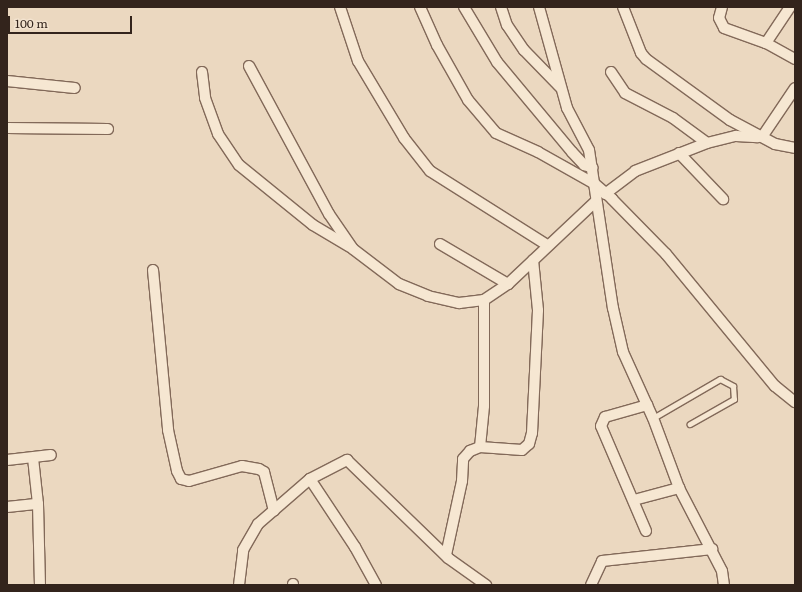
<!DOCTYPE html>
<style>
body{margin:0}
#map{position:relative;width:802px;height:592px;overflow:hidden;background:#ebd8c0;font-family:Literata,serif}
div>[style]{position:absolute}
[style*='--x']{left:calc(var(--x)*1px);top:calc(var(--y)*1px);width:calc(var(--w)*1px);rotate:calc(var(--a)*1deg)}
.roads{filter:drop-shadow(1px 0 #826959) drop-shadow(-1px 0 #826959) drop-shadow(0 1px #826959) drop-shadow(0 -1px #826959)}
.service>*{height:5px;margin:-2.5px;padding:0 2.5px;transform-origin:2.5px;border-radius:2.5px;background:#f6e7d2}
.minor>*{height:10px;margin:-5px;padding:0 5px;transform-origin:5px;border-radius:5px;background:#f6e7d2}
span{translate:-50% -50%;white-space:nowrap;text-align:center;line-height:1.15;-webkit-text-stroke:3px #f3e3cf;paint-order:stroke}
.frame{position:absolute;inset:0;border:8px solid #33241c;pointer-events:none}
.scale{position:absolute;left:8px;top:16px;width:124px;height:18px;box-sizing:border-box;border:2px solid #33241c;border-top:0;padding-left:5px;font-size:12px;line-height:14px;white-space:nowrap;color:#33241c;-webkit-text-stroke:3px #f3e3cf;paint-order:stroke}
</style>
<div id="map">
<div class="roads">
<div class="service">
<i style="--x:653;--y:418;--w:78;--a:-30.2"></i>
<i style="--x:720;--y:379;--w:15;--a:28"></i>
<i style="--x:733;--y:386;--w:13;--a:86"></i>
<i style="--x:734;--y:399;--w:51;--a:150.4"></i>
</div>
<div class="minor">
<i style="--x:340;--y:7;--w:57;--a:71.6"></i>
<i style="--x:358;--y:61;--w:90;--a:59.1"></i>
<i style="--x:404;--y:138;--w:42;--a:51.8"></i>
<i style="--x:430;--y:171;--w:138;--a:32.3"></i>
<i style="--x:420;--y:7;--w:42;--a:65.9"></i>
<i style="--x:437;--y:45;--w:63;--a:60.6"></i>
<i style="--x:468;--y:100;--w:43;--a:49.7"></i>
<i style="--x:496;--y:133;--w:46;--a:24.3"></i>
<i style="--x:538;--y:152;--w:65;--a:29.3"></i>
<i style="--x:595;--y:184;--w:23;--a:41"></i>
<i style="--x:612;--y:199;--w:77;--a:45.5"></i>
<i style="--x:666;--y:254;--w:171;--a:50.5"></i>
<i style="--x:775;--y:386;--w:26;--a:39"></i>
<i style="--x:464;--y:7;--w:64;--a:59"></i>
<i style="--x:497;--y:62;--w:117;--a:50.2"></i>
<i style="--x:572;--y:152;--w:18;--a:47"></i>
<i style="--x:584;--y:165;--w:9;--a:18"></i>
<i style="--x:501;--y:7;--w:19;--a:72"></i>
<i style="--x:507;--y:25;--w:30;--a:56"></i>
<i style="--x:524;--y:50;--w:52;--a:45.8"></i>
<i style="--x:539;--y:7;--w:105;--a:74.5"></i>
<i style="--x:567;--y:108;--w:47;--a:62.4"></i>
<i style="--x:589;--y:150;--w:160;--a:81.4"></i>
<i style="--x:613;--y:308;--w:45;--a:77.2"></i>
<i style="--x:623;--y:352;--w:72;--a:65.6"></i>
<i style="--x:653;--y:418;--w:75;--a:69.6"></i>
<i style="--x:679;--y:488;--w:93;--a:62.6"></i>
<i style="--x:722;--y:571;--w:14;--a:82"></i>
<i style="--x:623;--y:7;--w:49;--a:68.6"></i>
<i style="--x:641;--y:53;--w:8;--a:50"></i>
<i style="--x:646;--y:59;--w:104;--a:36"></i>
<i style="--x:730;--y:120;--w:51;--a:28.1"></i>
<i style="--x:775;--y:144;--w:20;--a:11"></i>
<i style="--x:722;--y:7;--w:11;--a:105"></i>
<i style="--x:719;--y:18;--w:11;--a:63"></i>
<i style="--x:724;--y:28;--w:45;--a:19.7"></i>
<i style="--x:766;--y:43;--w:33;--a:29"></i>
<i style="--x:766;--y:43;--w:43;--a:-56.3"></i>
<i style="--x:249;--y:66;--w:168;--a:61.6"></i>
<i style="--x:329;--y:214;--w:42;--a:55.6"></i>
<i style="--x:353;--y:249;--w:58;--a:37.3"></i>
<i style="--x:399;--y:284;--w:31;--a:22"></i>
<i style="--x:428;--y:296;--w:32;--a:13"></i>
<i style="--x:459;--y:303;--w:25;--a:-7"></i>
<i style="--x:484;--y:300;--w:29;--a:-34"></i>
<i style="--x:508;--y:284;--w:120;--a:-43.3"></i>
<i style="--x:202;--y:72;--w:26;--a:83"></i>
<i style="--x:205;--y:98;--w:38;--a:70"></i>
<i style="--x:218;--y:134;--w:37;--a:56"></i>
<i style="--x:239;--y:165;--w:95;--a:39"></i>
<i style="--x:313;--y:225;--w:43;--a:30.7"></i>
<i style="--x:611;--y:72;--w:25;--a:56"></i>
<i style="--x:625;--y:93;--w:54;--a:27.5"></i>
<i style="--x:673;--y:118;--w:42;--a:36.3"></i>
<i style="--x:7;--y:81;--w:68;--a:5.9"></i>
<i style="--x:7;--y:128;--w:101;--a:0.6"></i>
<i style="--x:762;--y:137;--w:59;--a:-56"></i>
<i style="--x:679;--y:153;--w:64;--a:46.3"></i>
<i style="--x:605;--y:194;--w:38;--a:-37"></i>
<i style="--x:635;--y:171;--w:77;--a:-21.3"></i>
<i style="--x:707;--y:143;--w:30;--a:-14"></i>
<i style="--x:736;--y:136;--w:22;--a:3"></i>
<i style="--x:440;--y:244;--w:79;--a:30.5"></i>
<i style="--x:153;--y:270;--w:161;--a:84.6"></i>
<i style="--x:168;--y:430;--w:42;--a:77.6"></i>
<i style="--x:177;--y:471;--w:9;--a:63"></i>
<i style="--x:181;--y:479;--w:8;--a:14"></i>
<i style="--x:189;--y:481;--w:55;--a:-15.8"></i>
<i style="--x:242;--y:466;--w:17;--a:10"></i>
<i style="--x:259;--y:469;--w:6;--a:31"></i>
<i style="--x:264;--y:472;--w:40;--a:75.6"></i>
<i style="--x:480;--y:447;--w:41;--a:-84.4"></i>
<i style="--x:484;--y:406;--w:106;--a:-90"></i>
<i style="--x:33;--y:458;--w:46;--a:83.8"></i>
<i style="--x:38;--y:504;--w:81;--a:88.6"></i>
<i style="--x:7;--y:460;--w:44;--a:-6.5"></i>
<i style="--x:310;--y:479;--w:82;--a:56.5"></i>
<i style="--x:355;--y:547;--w:43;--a:61.1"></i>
<i style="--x:634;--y:500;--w:47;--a:-14.9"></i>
<i style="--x:7;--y:507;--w:31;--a:-6"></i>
<i style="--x:646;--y:531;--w:114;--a:-113.2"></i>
<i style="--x:601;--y:426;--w:10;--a:-66"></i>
<i style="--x:605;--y:417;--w:44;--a:-15.9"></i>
<i style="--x:446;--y:555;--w:76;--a:-77.8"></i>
<i style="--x:462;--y:481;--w:22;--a:-87"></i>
<i style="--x:463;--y:459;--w:11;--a:-49"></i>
<i style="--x:470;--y:451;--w:11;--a:-22"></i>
<i style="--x:480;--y:447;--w:42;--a:4.1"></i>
<i style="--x:522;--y:450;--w:9;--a:-41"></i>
<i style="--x:529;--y:444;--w:11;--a:-75"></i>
<i style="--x:532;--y:433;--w:123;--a:-87.2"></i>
<i style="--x:538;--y:310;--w:50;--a:-95.7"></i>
<i style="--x:293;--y:584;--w:1;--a:90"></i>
<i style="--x:239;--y:585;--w:35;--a:-83"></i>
<i style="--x:243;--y:550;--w:30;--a:-60"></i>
<i style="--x:258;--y:524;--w:69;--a:-40.9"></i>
<i style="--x:310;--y:479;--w:42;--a:-27.2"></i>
<i style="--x:347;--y:460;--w:141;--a:44.1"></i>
<i style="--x:448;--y:558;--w:47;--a:35.4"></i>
<i style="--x:591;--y:585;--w:26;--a:-65"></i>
<i style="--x:602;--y:561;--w:111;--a:-6.2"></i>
</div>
</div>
<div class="frame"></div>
<div class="scale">100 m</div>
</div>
